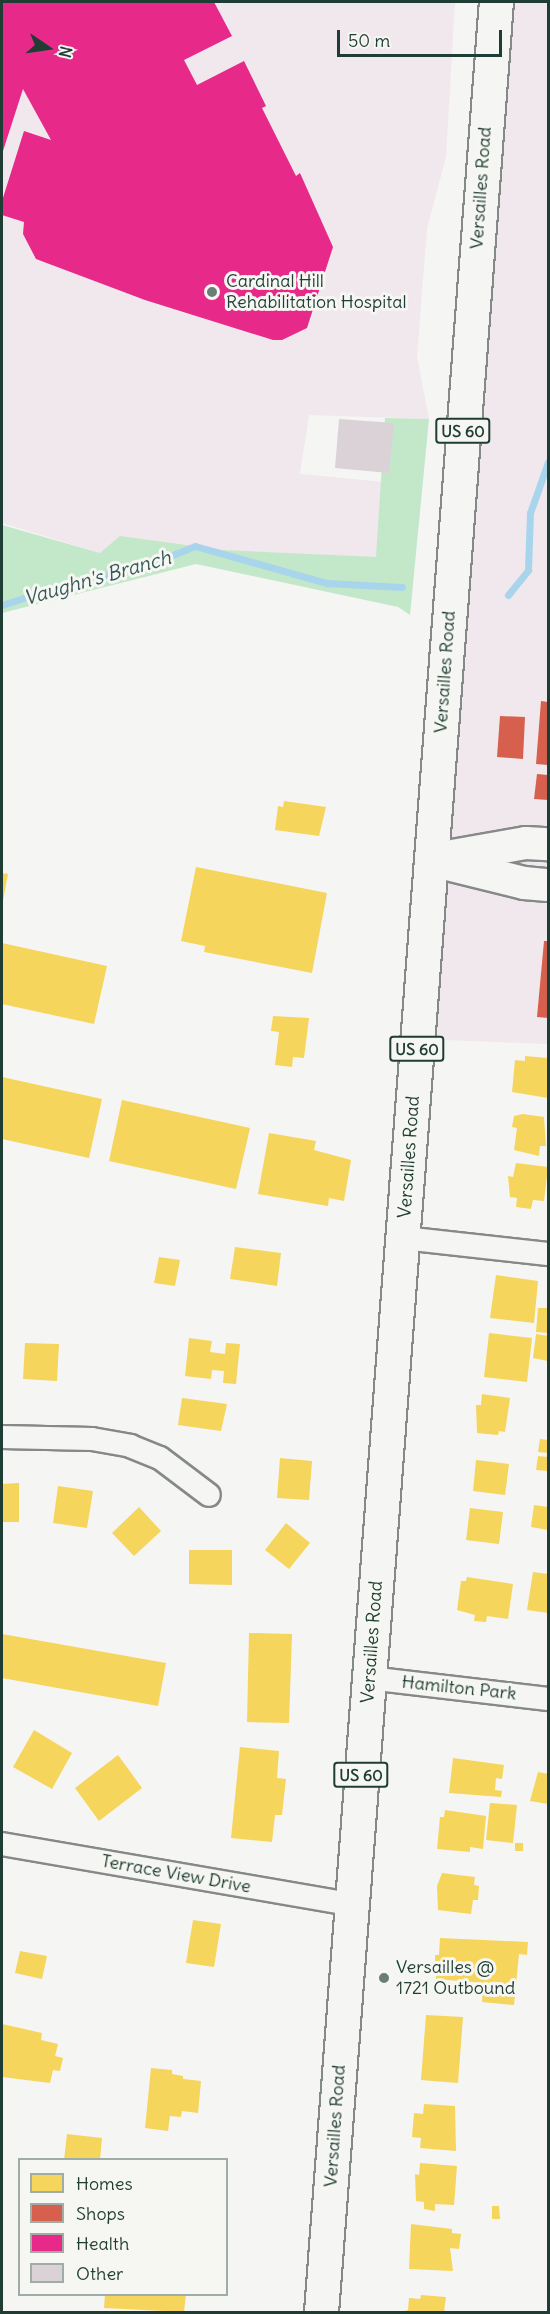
<!DOCTYPE html>
<style>
body{margin:0}
#map{position:relative;width:550px;height:2314px;overflow:hidden;background:#f5f5f3;font-family:Delius,sans-serif}
div>[style]{position:absolute}
[style*='--x']{left:calc(var(--x)*1px);top:calc(var(--y)*1px);width:calc(var(--w)*1px);rotate:calc(var(--a)*1deg)}
.built>*{inset:0;background:#f0e8ec}
.green>*{inset:0;background:#c3e8c9}
.homes>*{inset:0;background:#f6d55c}
.shops>*{inset:0;background:#d6604d}
.health>*{inset:0;background:#e7298a}
.stream>*{height:7px;margin:-3.5px;padding:0 3.5px;transform-origin:3.5px;border-radius:3.5px;background:#a9d5ec}
.building>*{inset:0;background:#dbd2d8}
.roads{filter:drop-shadow(2px 0 #858a88) drop-shadow(-2px 0 #858a88) drop-shadow(0 2px #858a88) drop-shadow(0 -2px #858a88)}
.street>*{height:22px;margin:-11px;padding:0 11px;transform-origin:11px;border-radius:11px;background:#f5f5f3}
.secondary>*{height:32px;margin:-16px;padding:0 16px;transform-origin:16px;border-radius:16px;background:#f5f5f3}
.primary>*{height:33px;margin:-16.5px;padding:0 16.5px;transform-origin:16.5px;border-radius:16.5px;background:#f5f5f3}
.dots>*{width:16px;height:16px;translate:-50% -50%;box-sizing:border-box;border:3px solid #f6f6f2;border-radius:50%}
span{translate:-50% -50%;white-space:nowrap;text-align:center;line-height:1.15;-webkit-text-stroke:6px #f6f6f2;paint-order:stroke}
.shield-label span{padding:2px 4px;background:#f6f6f2;border:2px solid;border-radius:4px;-webkit-text-stroke-width:0}
.shield-label{font-size:16px;color:#1f3d34;font-weight:700}
.street-label{font-size:18px;color:#1f3d34}
.poi-label{font-size:18px;color:#1f3d34}
.left{translate:0 -50%;text-align:left}
.water-label{font-size:20px;color:#345958;font-style:italic}
.frame{position:absolute;inset:0;border:3px solid #1f3d34;pointer-events:none}
.legend{position:absolute;left:18px;top:2158px;width:210px;height:138px;box-sizing:border-box;background:#f6f6f2;border:2px solid #a0aca6;margin:0;padding:8px 10px;list-style:none;font-size:18px;color:#1f3d34}
.legend li{display:flex;align-items:center;gap:12px;height:30px}
.legend b{width:30px;border:2px solid #a0aca6}
.north{position:absolute;left:18px;top:18px;width:60px;height:60px;-webkit-text-stroke:4px #f6f6f2;paint-order:stroke;rotate:103deg;font-size:16px;font-weight:700;line-height:24px;text-align:center;color:#1f3d34}
.north::after{content:'';display:block;margin:auto;width:21px;height:27px;background:#1f3d34;clip-path:polygon(50% 0,100% 100%,50% 72%,0 100%)}
.scale{position:absolute;left:337px;top:30px;width:165px;height:27px;box-sizing:border-box;border:3px solid #1f3d34;border-top:0;padding-left:8px;font-size:18px;line-height:21px;white-space:nowrap;color:#1f3d34;-webkit-text-stroke:4px #f6f6f2;paint-order:stroke}
</style>
<div id="map">
<div class="built">
<i style="clip-path:polygon(2px 2px,455px 2px,446px 157px,427px 228px,417px 357px,429px 419px,309px 415px,300px 474px,384px 482px,378px 570px,100px 553px,2px 523px)"></i>
<i style="clip-path:polygon(494px 2px,548px 2px,548px 1044px,418px 1039px)"></i>
</div>
<div class="green">
<i style="clip-path:polygon(385px 418px,429px 419px,410px 615px,398px 607px,196px 564px,2px 613px,2px 525px,100px 553px,120px 536px,223px 550px,376px 557px)"></i>
</div>
<div class="homes">
<i style="clip-path:polygon(284px 801px,326px 807px,319px 836px,275px 830px,278px 806px,283px 807px)"></i>
<i style="clip-path:polygon(196px 867px,327px 893px,312px 973px,204px 952px,205px 946px,181px 941px)"></i>
<i style="clip-path:polygon(2px 873px,8px 874px,3px 901px,2px 901px)"></i>
<i style="clip-path:polygon(2px 943px,107px 966px,94px 1024px,2px 1004px)"></i>
<i style="clip-path:polygon(273px 1016px,309px 1018px,304px 1058px,293px 1057px,292px 1067px,275px 1065px,279px 1032px,271px 1031px)"></i>
<i style="clip-path:polygon(525px 1056px,548px 1058px,548px 1098px,512px 1092px,515px 1060px,525px 1061px)"></i>
<i style="clip-path:polygon(2px 1077px,102px 1099px,89px 1158px,2px 1139px)"></i>
<i style="clip-path:polygon(122px 1100px,250px 1128px,236px 1189px,109px 1161px)"></i>
<i style="clip-path:polygon(523px 1114px,544px 1117px,546px 1146px,540px 1146px,539px 1156px,514px 1150px,517px 1128px,512px 1127px,514px 1116px)"></i>
<i style="clip-path:polygon(269px 1133px,316px 1141px,314px 1150px,351px 1160px,344px 1201px,329px 1198px,328px 1206px,258px 1194px)"></i>
<i style="clip-path:polygon(516px 1163px,548px 1167px,544px 1201px,533px 1200px,531px 1209px,516px 1207px,517px 1198px,510px 1197px,508px 1176px,513px 1177px)"></i>
<i style="clip-path:polygon(235px 1247px,281px 1253px,277px 1286px,230px 1279px)"></i>
<i style="clip-path:polygon(159px 1257px,180px 1260px,175px 1286px,154px 1283px)"></i>
<i style="clip-path:polygon(496px 1275px,538px 1281px,534px 1323px,490px 1318px)"></i>
<i style="clip-path:polygon(538px 1308px,548px 1308px,548px 1333px,536px 1332px)"></i>
<i style="clip-path:polygon(489px 1333px,532px 1338px,527px 1382px,484px 1377px)"></i>
<i style="clip-path:polygon(536px 1334px,548px 1336px,548px 1361px,533px 1358px)"></i>
<i style="clip-path:polygon(189px 1338px,212px 1341px,210px 1352px,225px 1354px,226px 1343px,240px 1344px,236px 1384px,223px 1383px,224px 1371px,212px 1370px,211px 1379px,185px 1376px)"></i>
<i style="clip-path:polygon(25px 1343px,59px 1344px,57px 1381px,23px 1379px)"></i>
<i style="clip-path:polygon(482px 1394px,510px 1398px,505px 1432px,499px 1431px,498px 1435px,477px 1433px,476px 1405px,481px 1405px)"></i>
<i style="clip-path:polygon(182px 1398px,227px 1404px,221px 1431px,178px 1425px)"></i>
<i style="clip-path:polygon(540px 1439px,548px 1440px,548px 1453px,538px 1452px)"></i>
<i style="clip-path:polygon(538px 1456px,548px 1457px,548px 1471px,536px 1470px)"></i>
<i style="clip-path:polygon(280px 1458px,312px 1461px,309px 1500px,277px 1498px)"></i>
<i style="clip-path:polygon(476px 1460px,509px 1464px,505px 1495px,473px 1491px)"></i>
<i style="clip-path:polygon(19px 1483px,19px 1522px,2px 1522px,2px 1484px)"></i>
<i style="clip-path:polygon(58px 1486px,93px 1491px,87px 1528px,53px 1523px)"></i>
<i style="clip-path:polygon(534px 1505px,548px 1507px,548px 1530px,531px 1527px)"></i>
<i style="clip-path:polygon(139px 1507px,161px 1531px,134px 1556px,112px 1533px)"></i>
<i style="clip-path:polygon(470px 1508px,503px 1512px,499px 1544px,466px 1540px)"></i>
<i style="clip-path:polygon(286px 1523px,310px 1543px,289px 1569px,265px 1550px)"></i>
<i style="clip-path:polygon(189px 1550px,232px 1550px,232px 1585px,189px 1584px)"></i>
<i style="clip-path:polygon(533px 1572px,548px 1574px,548px 1613px,527px 1610px)"></i>
<i style="clip-path:polygon(467px 1577px,513px 1584px,508px 1619px,487px 1616px,486px 1622px,474px 1621px,475px 1615px,457px 1610px,461px 1581px,466px 1581px)"></i>
<i style="clip-path:polygon(249px 1633px,292px 1634px,289px 1723px,247px 1722px)"></i>
<i style="clip-path:polygon(2px 1634px,166px 1663px,158px 1706px,2px 1678px)"></i>
<i style="clip-path:polygon(34px 1730px,72px 1753px,52px 1789px,13px 1767px)"></i>
<i style="clip-path:polygon(240px 1747px,279px 1751px,277px 1778px,286px 1779px,282px 1815px,275px 1815px,272px 1842px,231px 1838px)"></i>
<i style="clip-path:polygon(118px 1755px,142px 1788px,99px 1821px,75px 1788px)"></i>
<i style="clip-path:polygon(453px 1758px,504px 1765px,502px 1779px,496px 1778px,495px 1790px,502px 1791px,501px 1797px,449px 1793px)"></i>
<i style="clip-path:polygon(538px 1772px,548px 1774px,548px 1804px,530px 1801px)"></i>
<i style="clip-path:polygon(490px 1803px,517px 1805px,513px 1843px,486px 1840px)"></i>
<i style="clip-path:polygon(445px 1810px,486px 1816px,483px 1849px,470px 1847px,470px 1852px,437px 1849px,440px 1817px,444px 1817px)"></i>
<i style="clip-path:polygon(515px 1843px,523px 1843px,523px 1851px,515px 1851px)"></i>
<i style="clip-path:polygon(442px 1873px,475px 1877px,474px 1885px,479px 1886px,478px 1900px,473px 1900px,471px 1914px,438px 1910px,437px 1886px)"></i>
<i style="clip-path:polygon(193px 1920px,221px 1924px,214px 1967px,186px 1963px)"></i>
<i style="clip-path:polygon(440px 1938px,528px 1942px,527px 1955px,519px 1954px,514px 2005px,482px 2002px,483px 1983px,436px 1979px,435px 1955px,439px 1955px)"></i>
<i style="clip-path:polygon(20px 1951px,47px 1956px,42px 1979px,15px 1973px)"></i>
<i style="clip-path:polygon(426px 2015px,463px 2017px,458px 2083px,421px 2080px)"></i>
<i style="clip-path:polygon(2px 2024px,42px 2033px,41px 2040px,58px 2044px,55px 2056px,63px 2058px,60px 2071px,53px 2070px,50px 2083px,2px 2077px)"></i>
<i style="clip-path:polygon(151px 2068px,172px 2070px,172px 2074px,183px 2076px,183px 2079px,201px 2081px,198px 2113px,182px 2111px,181px 2117px,170px 2116px,168px 2131px,145px 2128px)"></i>
<i style="clip-path:polygon(424px 2104px,455px 2106px,456px 2151px,420px 2148px,421px 2138px,412px 2137px,414px 2113px,423px 2114px)"></i>
<i style="clip-path:polygon(67px 2134px,102px 2138px,100px 2160px,64px 2160px)"></i>
<i style="clip-path:polygon(420px 2163px,457px 2166px,454px 2205px,435px 2204px,435px 2211px,424px 2209px,424px 2202px,416px 2201px,415px 2174px,419px 2175px)"></i>
<i style="clip-path:polygon(492px 2206px,499px 2206px,500px 2219px,492px 2219px)"></i>
<i style="clip-path:polygon(411px 2224px,452px 2229px,452px 2233px,461px 2234px,459px 2249px,450px 2248px,453px 2271px,409px 2269px)"></i>
<i style="clip-path:polygon(105px 2294px,186px 2294px,184px 2312px,104px 2308px)"></i>
<i style="clip-path:polygon(421px 2295px,446px 2297px,444px 2312px,403px 2312px,408px 2310px,409px 2298px,420px 2299px)"></i>
</div>
<div class="shops">
<i style="clip-path:polygon(541px 701px,548px 702px,548px 765px,536px 764px)"></i>
<i style="clip-path:polygon(500px 716px,525px 717px,523px 759px,497px 757px)"></i>
<i style="clip-path:polygon(537px 774px,548px 775px,548px 800px,534px 799px)"></i>
<i style="clip-path:polygon(544px 941px,548px 941px,548px 1018px,537px 1017px)"></i>
</div>
<div class="health">
<i style="clip-path:polygon(2px 2px,214px 2px,232px 36px,184px 60px,197px 85px,244px 61px,266px 106px,262px 108px,296px 176px,300px 173px,333px 247px,307px 328px,282px 340px,273px 340px,145px 300px,36px 259px,23px 234px,24px 222px,2px 215px,2px 201px,24px 131px,51px 140px,23px 89px,2px 154px)"></i>
</div>
<div class="stream">
<i style="--x:508;--y:595;--w:32;--a:-51"></i>
<i style="--x:528;--y:570;--w:57;--a:-88"></i>
<i style="--x:530;--y:513;--w:54;--a:-70.6"></i>
<i style="--x:2;--y:605;--w:71;--a:-17.9"></i>
<i style="--x:70;--y:583;--w:75;--a:-12.4"></i>
<i style="--x:143;--y:567;--w:56;--a:-22"></i>
<i style="--x:195;--y:546;--w:137;--a:15.7"></i>
<i style="--x:327;--y:583;--w:75;--a:3.1"></i>
</div>
<div class="building">
<i style="clip-path:polygon(339px 419px,394px 423px,389px 473px,335px 468px)"></i>
</div>
<div class="roads">
<div class="street">
<i style="--x:403;--y:1238;--w:146;--a:6.3"></i>
<i style="--x:2;--y:1437;--w:90;--a:1.3"></i>
<i style="--x:92;--y:1439;--w:39;--a:10"></i>
<i style="--x:130;--y:1446;--w:32;--a:22"></i>
<i style="--x:160;--y:1458;--w:61;--a:37.1"></i>
<i style="--x:369;--y:1678;--w:180;--a:6.7"></i>
<i style="--x:2;--y:1844;--w:354;--a:9.8"></i>
</div>
<div class="secondary">
<i style="--x:441;--y:858;--w:86;--a:-10"></i>
<i style="--x:526;--y:843;--w:22;--a:3"></i>
<i style="--x:431;--y:860;--w:96;--a:13.9"></i>
<i style="--x:524;--y:883;--w:24;--a:5"></i>
</div>
<div class="primary">
<i style="--x:321;--y:2312;--w:2317;--a:-85.67"></i>
</div>
</div>
<div class="dots">
<i style="left:212px;top:292px;background:#6a7d77"></i>
<i style="left:384px;top:1978px;background:#6a7d77"></i>
</div>
<div class="shield-label">
<span style="left:463px;top:431px">US 60</span>
<span style="left:417px;top:1049px">US 60</span>
<span style="left:361px;top:1775px">US 60</span>
</div>
<div class="street-label">
<span style="left:481px;top:188px;rotate:-86deg">Versailles Road</span>
<span style="left:445px;top:672px;rotate:-86deg">Versailles Road</span>
<span style="left:409px;top:1157px;rotate:-86deg">Versailles Road</span>
<span style="left:372px;top:1642px;rotate:-86deg">Versailles Road</span>
<span style="left:459px;top:1688px;rotate:6deg">Hamilton Park</span>
<span style="left:176px;top:1874px;rotate:10deg">Terrace View Drive</span>
<span style="left:335px;top:2126px;rotate:-86deg">Versailles Road</span>
</div>
<div class="poi-label">
<span class="left" style="left:226px;top:292px">Cardinal Hill<br>Rehabilitation Hospital</span>
<span class="left" style="left:396px;top:1978px">Versailles @<br>1721 Outbound</span>
</div>
<div class="water-label">
<span style="left:97px;top:577px;rotate:-16deg">Vaughn's Branch</span>
</div>
<div class="frame"></div>
<ul class="legend">
<li><b style="height:16px;background:#f6d55c"></b>Homes</li>
<li><b style="height:16px;background:#d6604d"></b>Shops</li>
<li><b style="height:16px;background:#e7298a"></b>Health</li>
<li><b style="height:16px;background:#dbd2d8"></b>Other</li>
</ul>
<div class="north">N</div>
<div class="scale">50 m</div>
</div>
